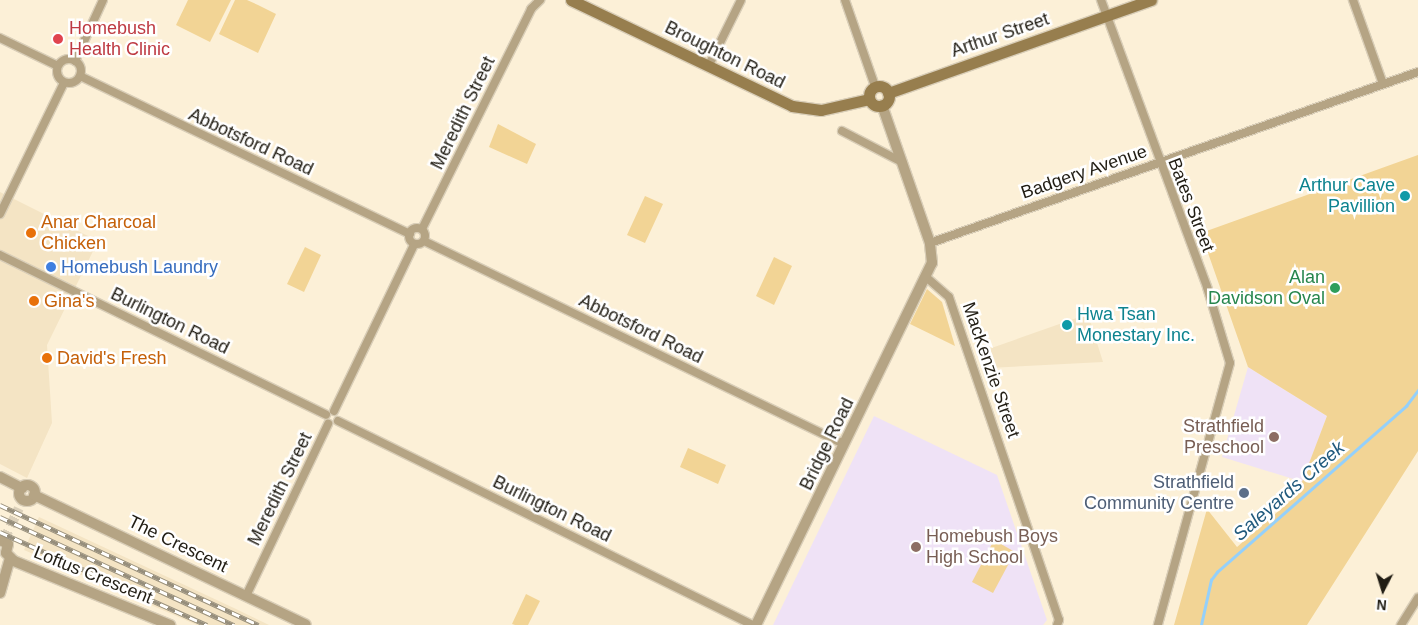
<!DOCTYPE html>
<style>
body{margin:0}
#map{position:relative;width:1418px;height:625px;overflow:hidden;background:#fcf0d7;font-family:Helvetica,sans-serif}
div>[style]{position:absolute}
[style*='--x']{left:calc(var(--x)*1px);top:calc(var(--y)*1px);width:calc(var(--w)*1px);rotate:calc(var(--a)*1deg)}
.built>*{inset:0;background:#f4e4c4}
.education>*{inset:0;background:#efe2f6}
.green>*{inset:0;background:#f2d495}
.stream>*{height:2.5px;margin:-1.25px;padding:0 1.25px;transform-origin:1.25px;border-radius:1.25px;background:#94d0fb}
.tertiary-tunnel>*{height:10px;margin-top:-5px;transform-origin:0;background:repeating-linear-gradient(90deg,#dbd0ba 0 10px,transparent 0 15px)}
.roads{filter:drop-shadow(1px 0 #d9ceb8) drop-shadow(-1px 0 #d9ceb8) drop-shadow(0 1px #d9ceb8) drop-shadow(0 -1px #d9ceb8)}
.minor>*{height:8px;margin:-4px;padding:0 4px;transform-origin:4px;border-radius:4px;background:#b5a484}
.minor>.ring{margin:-4px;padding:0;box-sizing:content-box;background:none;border:8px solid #b5a484;border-radius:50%}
.tertiary>*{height:10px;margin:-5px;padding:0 5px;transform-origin:5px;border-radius:5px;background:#b5a484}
.tertiary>.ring{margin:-5px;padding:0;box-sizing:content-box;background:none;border:10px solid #b5a484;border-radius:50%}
.secondary>*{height:11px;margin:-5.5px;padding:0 5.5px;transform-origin:5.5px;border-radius:5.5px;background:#977e4e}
.secondary>.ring{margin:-5.5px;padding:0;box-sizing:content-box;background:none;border:11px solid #977e4e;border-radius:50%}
.rail>*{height:4.5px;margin-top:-2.25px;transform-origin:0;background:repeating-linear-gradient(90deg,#fff 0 8px,#968e7c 0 16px);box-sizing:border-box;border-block:1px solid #968e7c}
.dots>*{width:14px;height:14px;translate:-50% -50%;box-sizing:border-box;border:2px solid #fff;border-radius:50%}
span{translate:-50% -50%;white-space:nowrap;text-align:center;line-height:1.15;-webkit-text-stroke:5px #fff;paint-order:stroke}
.health-label{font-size:18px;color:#be3a42}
.left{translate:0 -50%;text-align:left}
.street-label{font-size:18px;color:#211d14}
.culture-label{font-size:18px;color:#0d838f}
.right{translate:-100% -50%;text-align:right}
.food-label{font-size:18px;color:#c56008}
.shop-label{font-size:18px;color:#366cbe}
.leisure-label{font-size:18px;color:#27864d}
.education-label{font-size:18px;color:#785e54}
.service-label{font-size:18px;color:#4e5e75}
.water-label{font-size:19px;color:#215a7d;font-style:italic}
.north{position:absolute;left:1358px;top:565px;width:50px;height:50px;-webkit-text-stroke:4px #fff;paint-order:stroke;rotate:185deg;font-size:14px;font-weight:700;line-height:20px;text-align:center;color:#211d14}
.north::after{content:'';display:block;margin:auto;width:18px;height:22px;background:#211d14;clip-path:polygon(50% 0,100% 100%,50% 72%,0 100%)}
</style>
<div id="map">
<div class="built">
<i style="clip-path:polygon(0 192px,98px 241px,47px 345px,52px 423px,27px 478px,0 464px)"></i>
<i style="clip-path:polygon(1088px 314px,1103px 362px,989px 368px,983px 351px)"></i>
<i style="clip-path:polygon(39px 517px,236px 609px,269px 625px,197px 625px,24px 550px)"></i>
</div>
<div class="education">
<i style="clip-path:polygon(1248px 367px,1327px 416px,1303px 482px,1222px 457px)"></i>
<i style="clip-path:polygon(874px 416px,997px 475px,1047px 620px,1043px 625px,773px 625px)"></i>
</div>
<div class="green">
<i style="clip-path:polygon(188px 0,231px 0,210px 42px,176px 25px)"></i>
<i style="clip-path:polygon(235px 0,247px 0,258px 5px,252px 19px,258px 5px,276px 14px,258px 53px,219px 34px)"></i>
<i style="clip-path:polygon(498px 124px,536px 144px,527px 164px,489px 147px)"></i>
<i style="clip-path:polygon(1418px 155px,1418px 451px,1307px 625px,1174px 625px,1207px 509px,1237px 547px,1297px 495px,1327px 416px,1248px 367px,1201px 233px)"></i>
<i style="clip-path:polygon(645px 196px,663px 204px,645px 243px,627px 235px)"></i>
<i style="clip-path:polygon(305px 247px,321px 255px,304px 292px,287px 284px)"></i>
<i style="clip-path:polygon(774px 257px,792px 266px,774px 305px,756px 296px)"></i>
<i style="clip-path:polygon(927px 289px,942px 302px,955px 346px,910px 324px)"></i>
<i style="clip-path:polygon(688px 448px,726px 465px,718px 484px,680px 467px)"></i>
<i style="clip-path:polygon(994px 540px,1015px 552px,993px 593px,972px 582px)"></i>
<i style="clip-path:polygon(526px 594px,540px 601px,528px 625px,515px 625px,512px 624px)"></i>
</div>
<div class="stream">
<i style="--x:1201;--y:625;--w:46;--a:-77.5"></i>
<i style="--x:1211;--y:580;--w:10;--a:-53"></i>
<i style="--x:1217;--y:572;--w:252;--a:-41.3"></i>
<i style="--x:1406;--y:406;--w:20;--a:-53"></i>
</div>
<div class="tertiary-tunnel">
<i style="--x:4;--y:540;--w:35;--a:-65"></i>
</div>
<div class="roads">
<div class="minor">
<i style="--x:845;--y:0;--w:91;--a:70.8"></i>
<i style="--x:1101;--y:0;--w:306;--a:69.7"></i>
<i style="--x:1207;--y:287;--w:79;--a:73.2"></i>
<i style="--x:1230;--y:363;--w:272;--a:105.4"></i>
<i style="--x:1353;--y:0;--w:89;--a:70.3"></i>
<i style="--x:0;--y:38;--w:64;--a:25.8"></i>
<i class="ring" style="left:57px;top:59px;width:16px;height:16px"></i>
<i style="--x:75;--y:61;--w:67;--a:-65.3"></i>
<i style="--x:709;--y:65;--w:72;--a:-63.8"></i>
<i style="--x:80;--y:76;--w:366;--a:25.6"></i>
<i style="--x:842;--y:131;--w:68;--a:27.3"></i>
<i style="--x:0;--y:214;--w:146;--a:-64"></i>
<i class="ring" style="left:409px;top:228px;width:8px;height:8px"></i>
<i style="--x:422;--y:229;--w:246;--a:-63.6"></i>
<i style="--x:531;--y:9;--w:13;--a:-45"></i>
<i style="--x:424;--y:241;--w:466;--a:25.8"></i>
<i style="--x:930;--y:243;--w:517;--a:-19.31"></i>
<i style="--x:0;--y:255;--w:363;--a:26.1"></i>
<i style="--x:926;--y:277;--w:30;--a:41"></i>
<i style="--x:949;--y:297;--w:341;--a:71.2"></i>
<i style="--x:1059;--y:620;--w:5;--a:112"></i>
<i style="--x:334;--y:411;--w:184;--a:-64.3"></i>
<i style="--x:338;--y:421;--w:462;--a:26.2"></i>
<i style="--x:246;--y:596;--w:191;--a:-64.5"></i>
<i style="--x:1401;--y:625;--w:32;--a:-58"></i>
</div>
<div class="tertiary">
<i style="--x:0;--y:477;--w:25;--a:27"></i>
<i class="ring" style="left:19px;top:485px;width:6px;height:6px"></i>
<i style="--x:34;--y:495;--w:301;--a:25.5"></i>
<i style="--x:0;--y:540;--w:9;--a:27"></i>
<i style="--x:8;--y:544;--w:9;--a:103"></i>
<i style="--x:6;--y:553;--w:11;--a:45"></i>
<i style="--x:14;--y:561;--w:169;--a:22.3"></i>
<i style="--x:0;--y:593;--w:37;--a:-74"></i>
<i style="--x:756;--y:625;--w:403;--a:-64.1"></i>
<i style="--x:932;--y:263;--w:20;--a:-96"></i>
<i style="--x:930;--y:243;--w:146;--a:-109.2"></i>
</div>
<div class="secondary">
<i style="--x:571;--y:0;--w:245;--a:25.6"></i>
<i style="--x:792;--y:106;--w:29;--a:8"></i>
<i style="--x:821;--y:110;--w:49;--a:-12.9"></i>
<i class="ring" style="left:869px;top:86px;width:9px;height:9px"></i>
<i style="--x:888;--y:93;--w:279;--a:-19.5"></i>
</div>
</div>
<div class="rail">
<i style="--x:0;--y:505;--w:285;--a:24.9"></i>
<i style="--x:0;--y:517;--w:258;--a:24.8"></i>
<i style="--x:0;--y:532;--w:227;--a:24.2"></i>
</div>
<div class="dots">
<i style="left:58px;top:39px;background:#e0444e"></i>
<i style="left:1405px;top:196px;background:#0f9aa8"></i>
<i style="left:31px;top:233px;background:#e8710a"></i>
<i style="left:51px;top:267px;background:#3f7fe0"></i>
<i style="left:1335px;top:288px;background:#2e9e5b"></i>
<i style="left:34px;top:301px;background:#e8710a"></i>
<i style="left:1067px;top:325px;background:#0f9aa8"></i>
<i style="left:47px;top:358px;background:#e8710a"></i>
<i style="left:1274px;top:437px;background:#8d6e63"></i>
<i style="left:1244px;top:493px;background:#5c6f8a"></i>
<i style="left:916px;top:547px;background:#8d6e63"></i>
</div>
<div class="health-label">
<span class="left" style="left:69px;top:39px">Homebush<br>Health Clinic</span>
</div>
<div class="street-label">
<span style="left:1000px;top:35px;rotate:-19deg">Arthur Street</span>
<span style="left:725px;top:55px;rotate:26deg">Broughton Road</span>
<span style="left:463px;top:113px;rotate:-64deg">Meredith Street</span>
<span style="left:251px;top:142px;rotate:25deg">Abbotsford Road</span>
<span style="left:1084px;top:172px;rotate:-19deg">Badgery Avenue</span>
<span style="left:1191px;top:205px;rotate:69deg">Bates Street</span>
<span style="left:170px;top:321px;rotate:26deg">Burlington Road</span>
<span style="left:641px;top:329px;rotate:26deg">Abbotsford Road</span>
<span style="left:991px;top:370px;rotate:71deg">MacKenzie Street</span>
<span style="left:827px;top:444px;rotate:-64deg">Bridge Road</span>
<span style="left:280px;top:489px;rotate:-64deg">Meredith Street</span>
<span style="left:552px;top:509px;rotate:26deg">Burlington Road</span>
<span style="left:178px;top:544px;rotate:26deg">The Crescent</span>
<span style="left:93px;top:575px;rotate:22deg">Loftus Crescent</span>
</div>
<div class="culture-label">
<span class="right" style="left:1395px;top:196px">Arthur Cave<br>Pavillion</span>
<span class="left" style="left:1077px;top:325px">Hwa Tsan<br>Monestary Inc.</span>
</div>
<div class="food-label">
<span class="left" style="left:41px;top:233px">Anar Charcoal<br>Chicken</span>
<span class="left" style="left:44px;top:301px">Gina's</span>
<span class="left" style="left:57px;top:358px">David's Fresh</span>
</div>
<div class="shop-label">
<span class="left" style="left:61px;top:267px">Homebush Laundry</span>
</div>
<div class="leisure-label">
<span class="right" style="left:1325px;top:288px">Alan<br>Davidson Oval</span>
</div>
<div class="education-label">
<span class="right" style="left:1264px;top:437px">Strathfield<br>Preschool</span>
<span class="left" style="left:926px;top:547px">Homebush Boys<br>High School</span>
</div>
<div class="service-label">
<span class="right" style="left:1234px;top:493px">Strathfield<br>Community Centre</span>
</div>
<div class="water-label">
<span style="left:1289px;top:491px;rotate:-41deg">Saleyards Creek</span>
</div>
<div class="north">N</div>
</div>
